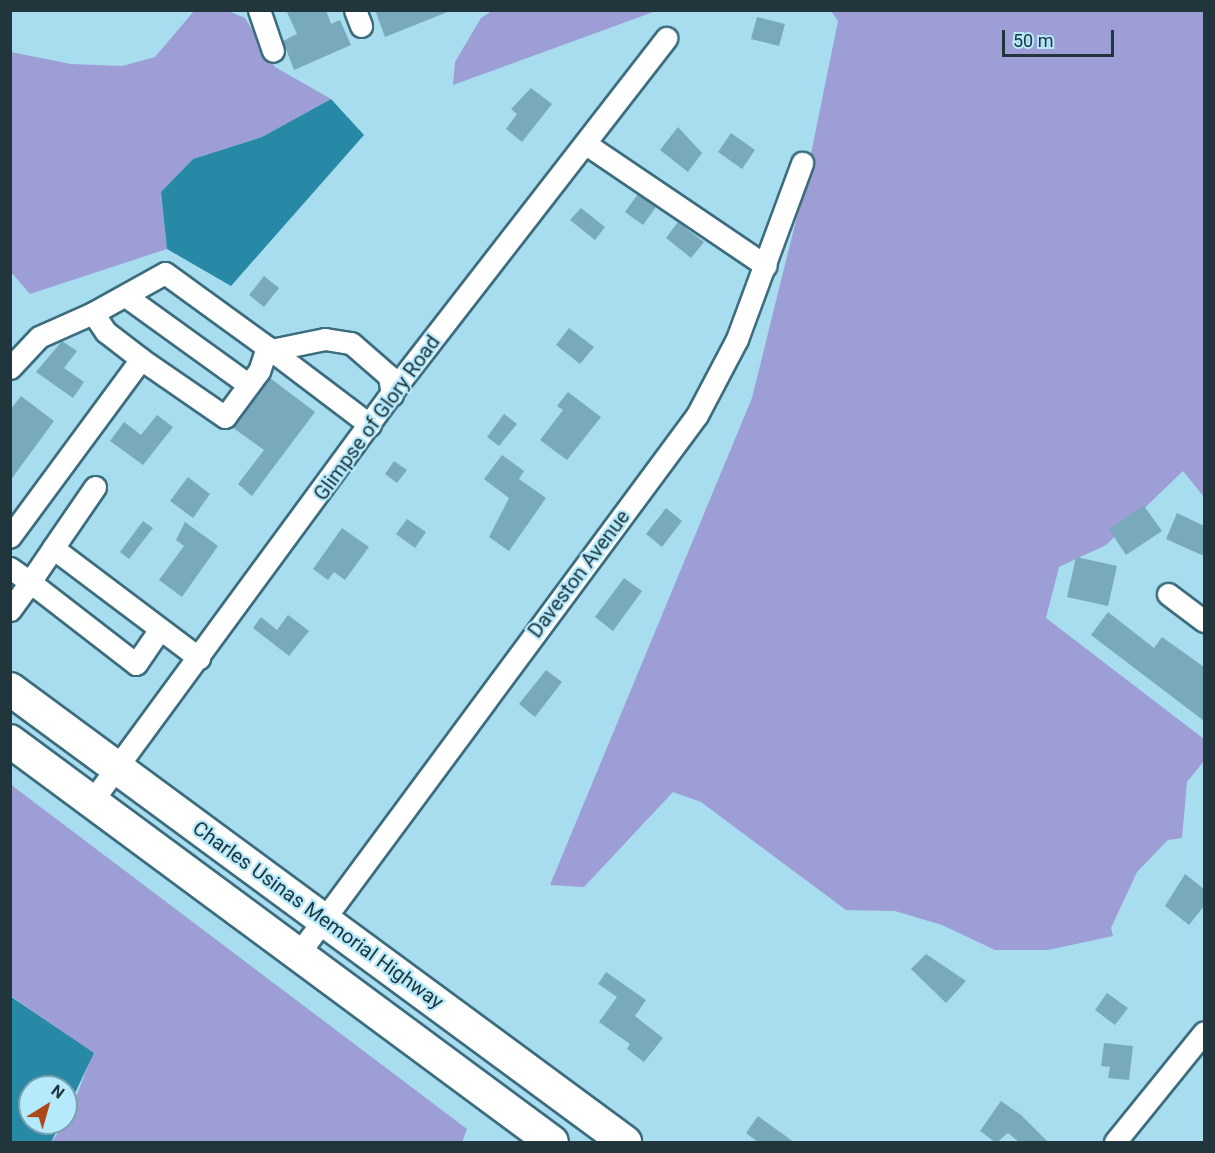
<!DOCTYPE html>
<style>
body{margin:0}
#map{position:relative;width:1215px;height:1153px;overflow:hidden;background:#a8dcef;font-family:Roboto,sans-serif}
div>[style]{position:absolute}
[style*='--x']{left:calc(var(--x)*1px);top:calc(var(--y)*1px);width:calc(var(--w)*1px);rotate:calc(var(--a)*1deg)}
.green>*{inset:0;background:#9c9ed5}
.water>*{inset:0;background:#2789a6}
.building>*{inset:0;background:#78aabc}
.roads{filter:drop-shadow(2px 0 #3c6d7e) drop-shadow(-2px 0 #3c6d7e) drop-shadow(0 2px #3c6d7e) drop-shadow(0 -2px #3c6d7e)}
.minor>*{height:21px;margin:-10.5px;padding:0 10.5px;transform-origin:10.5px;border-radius:10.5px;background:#fff}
.highway>*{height:32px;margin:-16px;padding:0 16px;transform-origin:16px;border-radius:16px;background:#fff}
span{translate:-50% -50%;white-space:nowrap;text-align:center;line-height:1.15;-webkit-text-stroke:4.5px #b5e9fc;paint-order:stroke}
.street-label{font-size:20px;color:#20353c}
.frame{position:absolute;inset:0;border:12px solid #20353c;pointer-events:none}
.north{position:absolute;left:18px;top:1075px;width:60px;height:60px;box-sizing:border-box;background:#b5e9fc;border:2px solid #79a1af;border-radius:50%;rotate:37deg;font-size:16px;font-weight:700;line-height:24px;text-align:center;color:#20353c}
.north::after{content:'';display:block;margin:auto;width:21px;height:27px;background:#ad4818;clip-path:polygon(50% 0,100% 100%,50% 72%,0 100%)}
.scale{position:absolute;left:1002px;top:30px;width:112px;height:27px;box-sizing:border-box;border:3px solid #20353c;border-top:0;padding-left:8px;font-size:18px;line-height:21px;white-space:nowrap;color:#20353c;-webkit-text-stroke:4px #b5e9fc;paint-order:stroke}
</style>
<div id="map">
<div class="green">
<i style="clip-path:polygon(194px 11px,228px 11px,245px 18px,275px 67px,331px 99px,262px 137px,193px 159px,161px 192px,167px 249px,30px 294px,11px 272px,11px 52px,71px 64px,122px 66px,155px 57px)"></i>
<i style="clip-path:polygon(492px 11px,492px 10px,656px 11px,453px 85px,455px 62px,481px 18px)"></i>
<i style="clip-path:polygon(831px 11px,1204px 11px,1204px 497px,1183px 471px,1106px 545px,1059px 567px,1046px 618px,1204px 739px,1204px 761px,1187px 782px,1182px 838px,1168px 840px,1137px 872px,1111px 928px,1113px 936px,1048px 950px,995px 950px,942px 925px,895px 911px,846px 910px,701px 802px,673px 792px,584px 887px,550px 885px,752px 398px,804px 188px,838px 21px)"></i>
<i style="clip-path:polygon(10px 784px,467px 1129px,462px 1142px,51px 1142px,66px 1123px,93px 1053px,11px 996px)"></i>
</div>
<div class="water">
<i style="clip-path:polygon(331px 99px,364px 135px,231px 286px,167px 249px,161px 192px,193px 159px,262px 137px)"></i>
<i style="clip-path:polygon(10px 996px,94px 1053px,66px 1112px,66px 1087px,30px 1087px,30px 1123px,61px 1123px,51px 1142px,11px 1142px)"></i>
</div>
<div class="building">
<i style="clip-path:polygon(286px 10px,326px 10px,331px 24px,340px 20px,351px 45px,294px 70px,283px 41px,297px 34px)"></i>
<i style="clip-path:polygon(375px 10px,450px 10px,450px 11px,385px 37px)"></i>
<i style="clip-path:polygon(757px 17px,785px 24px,779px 46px,751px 39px)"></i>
<i style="clip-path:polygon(531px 88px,552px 104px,522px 142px,506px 129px,517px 114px,511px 109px)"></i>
<i style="clip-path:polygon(678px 127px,702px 153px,688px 172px,660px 150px)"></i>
<i style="clip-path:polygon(731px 133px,755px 150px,742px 169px,718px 152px)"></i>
<i style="clip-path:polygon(638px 194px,656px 207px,643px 225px,625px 212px)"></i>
<i style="clip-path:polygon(581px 208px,605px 227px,595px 240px,570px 220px)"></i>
<i style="clip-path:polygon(678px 222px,704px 242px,691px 258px,666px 238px)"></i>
<i style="clip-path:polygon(264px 276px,279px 288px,264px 307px,249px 295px)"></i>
<i style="clip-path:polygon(569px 328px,594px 347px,580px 364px,556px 345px)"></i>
<i style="clip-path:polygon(62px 341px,77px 351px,64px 368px,84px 382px,73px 398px,36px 372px)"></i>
<i style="clip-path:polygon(270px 378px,315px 412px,252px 496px,238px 484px,264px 450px,232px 427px)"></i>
<i style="clip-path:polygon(568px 392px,601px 417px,567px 460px,540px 440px,563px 410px,557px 406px)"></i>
<i style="clip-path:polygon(21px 396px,54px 421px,10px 481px,10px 410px)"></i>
<i style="clip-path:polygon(504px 414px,517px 424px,499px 446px,487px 437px)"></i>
<i style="clip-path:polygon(157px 415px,173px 427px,143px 465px,110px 441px,124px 422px,141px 435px)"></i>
<i style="clip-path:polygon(502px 455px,524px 471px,519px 479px,546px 498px,509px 551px,489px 537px,509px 498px,484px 479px)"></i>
<i style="clip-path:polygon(394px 461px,407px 470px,397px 483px,385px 474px)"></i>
<i style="clip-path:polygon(188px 477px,210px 494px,193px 518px,170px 501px)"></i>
<i style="clip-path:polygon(1144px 506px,1162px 531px,1126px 555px,1109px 529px)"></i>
<i style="clip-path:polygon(666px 508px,682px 521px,662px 547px,646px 534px)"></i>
<i style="clip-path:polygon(1177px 513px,1204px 526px,1204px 556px,1166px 539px)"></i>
<i style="clip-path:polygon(407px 519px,426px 532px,415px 548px,396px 534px)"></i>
<i style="clip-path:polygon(143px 521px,153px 528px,129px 559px,120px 552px)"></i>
<i style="clip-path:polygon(185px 522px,218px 546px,182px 597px,159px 580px,184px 546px,176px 540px)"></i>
<i style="clip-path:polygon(342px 528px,369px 547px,345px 580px,334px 572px,328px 580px,313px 569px)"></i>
<i style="clip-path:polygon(1076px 557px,1117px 566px,1108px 606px,1067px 597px)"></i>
<i style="clip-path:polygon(624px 578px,642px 591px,613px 631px,595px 617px)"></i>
<i style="clip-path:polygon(1108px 612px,1154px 648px,1162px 637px,1204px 667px,1204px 721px,1091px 635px)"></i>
<i style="clip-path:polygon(288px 615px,309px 631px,289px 656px,253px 628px,261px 617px,277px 630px)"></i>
<i style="clip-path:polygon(546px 670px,562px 682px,535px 717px,519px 704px)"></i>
<i style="clip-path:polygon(1185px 874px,1204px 889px,1204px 906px,1189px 925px,1165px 906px)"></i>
<i style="clip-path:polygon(926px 954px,966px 981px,946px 1003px,911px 969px)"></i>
<i style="clip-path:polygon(606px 972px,646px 1000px,635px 1016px,663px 1038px,644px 1062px,627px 1049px,630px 1044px,599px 1022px,617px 997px,598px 984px)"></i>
<i style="clip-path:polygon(1107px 993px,1128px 1008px,1115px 1025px,1095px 1010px)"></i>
<i style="clip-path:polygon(1104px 1043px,1133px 1046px,1129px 1080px,1108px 1078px,1110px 1067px,1101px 1066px)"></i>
<i style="clip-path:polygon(1001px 1101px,1021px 1115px,1049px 1143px,1020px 1143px,1008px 1133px,996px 1143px,980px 1131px)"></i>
<i style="clip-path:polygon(758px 1116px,795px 1143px,759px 1143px,746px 1133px)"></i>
</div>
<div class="roads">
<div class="minor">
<i style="--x:259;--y:10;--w:43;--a:71.1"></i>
<i style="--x:355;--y:10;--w:17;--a:69"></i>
<i style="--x:586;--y:144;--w:217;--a:34.1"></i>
<i style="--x:127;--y:297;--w:150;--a:35.8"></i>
<i style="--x:93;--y:313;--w:82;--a:-29.1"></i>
<i style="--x:165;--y:273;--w:126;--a:36"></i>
<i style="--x:267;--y:347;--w:25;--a:108"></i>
<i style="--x:259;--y:371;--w:57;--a:126.5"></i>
<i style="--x:225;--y:417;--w:102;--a:-145.4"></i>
<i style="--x:267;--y:347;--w:129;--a:37.1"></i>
<i style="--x:271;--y:350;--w:55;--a:-11.5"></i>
<i style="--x:325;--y:339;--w:26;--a:9"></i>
<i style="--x:351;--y:343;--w:50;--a:41"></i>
<i style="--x:389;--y:376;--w:19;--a:81"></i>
<i style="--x:10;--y:368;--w:42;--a:-46.9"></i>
<i style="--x:39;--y:337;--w:59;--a:-24"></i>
<i style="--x:93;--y:313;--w:23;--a:56"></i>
<i style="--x:106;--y:332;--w:44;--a:37.6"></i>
<i style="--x:141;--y:359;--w:221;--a:126.4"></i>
<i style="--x:53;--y:548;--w:74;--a:-55.5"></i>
<i style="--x:10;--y:568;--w:24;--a:35"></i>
<i style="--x:30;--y:582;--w:41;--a:-55.9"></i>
<i style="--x:53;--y:548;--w:183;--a:37"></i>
<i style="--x:1168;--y:594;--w:45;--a:36.9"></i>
<i style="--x:10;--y:610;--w:34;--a:-54"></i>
<i style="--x:30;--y:582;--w:134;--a:37.7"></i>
<i style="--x:136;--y:664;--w:42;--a:-55.6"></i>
<i style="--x:92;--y:801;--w:522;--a:-53.72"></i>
<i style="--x:401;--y:380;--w:433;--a:-52.2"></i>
<i style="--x:299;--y:953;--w:669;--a:-53.51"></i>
<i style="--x:697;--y:415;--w:86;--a:-62.2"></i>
<i style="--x:737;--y:339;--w:188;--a:-69.7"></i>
<i style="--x:1115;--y:1142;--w:141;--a:-51"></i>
</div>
<div class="highway">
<i style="--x:10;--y:689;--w:764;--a:36.37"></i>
<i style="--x:10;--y:741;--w:674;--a:36.5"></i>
</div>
</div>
<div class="street-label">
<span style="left:377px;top:418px;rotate:-54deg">Glimpse of Glory Road</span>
<span style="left:579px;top:574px;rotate:-53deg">Daveston Avenue</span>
<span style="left:318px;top:915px;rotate:36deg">Charles Usinas Memorial Highway</span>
</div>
<div class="frame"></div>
<div class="north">N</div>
<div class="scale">50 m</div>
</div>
